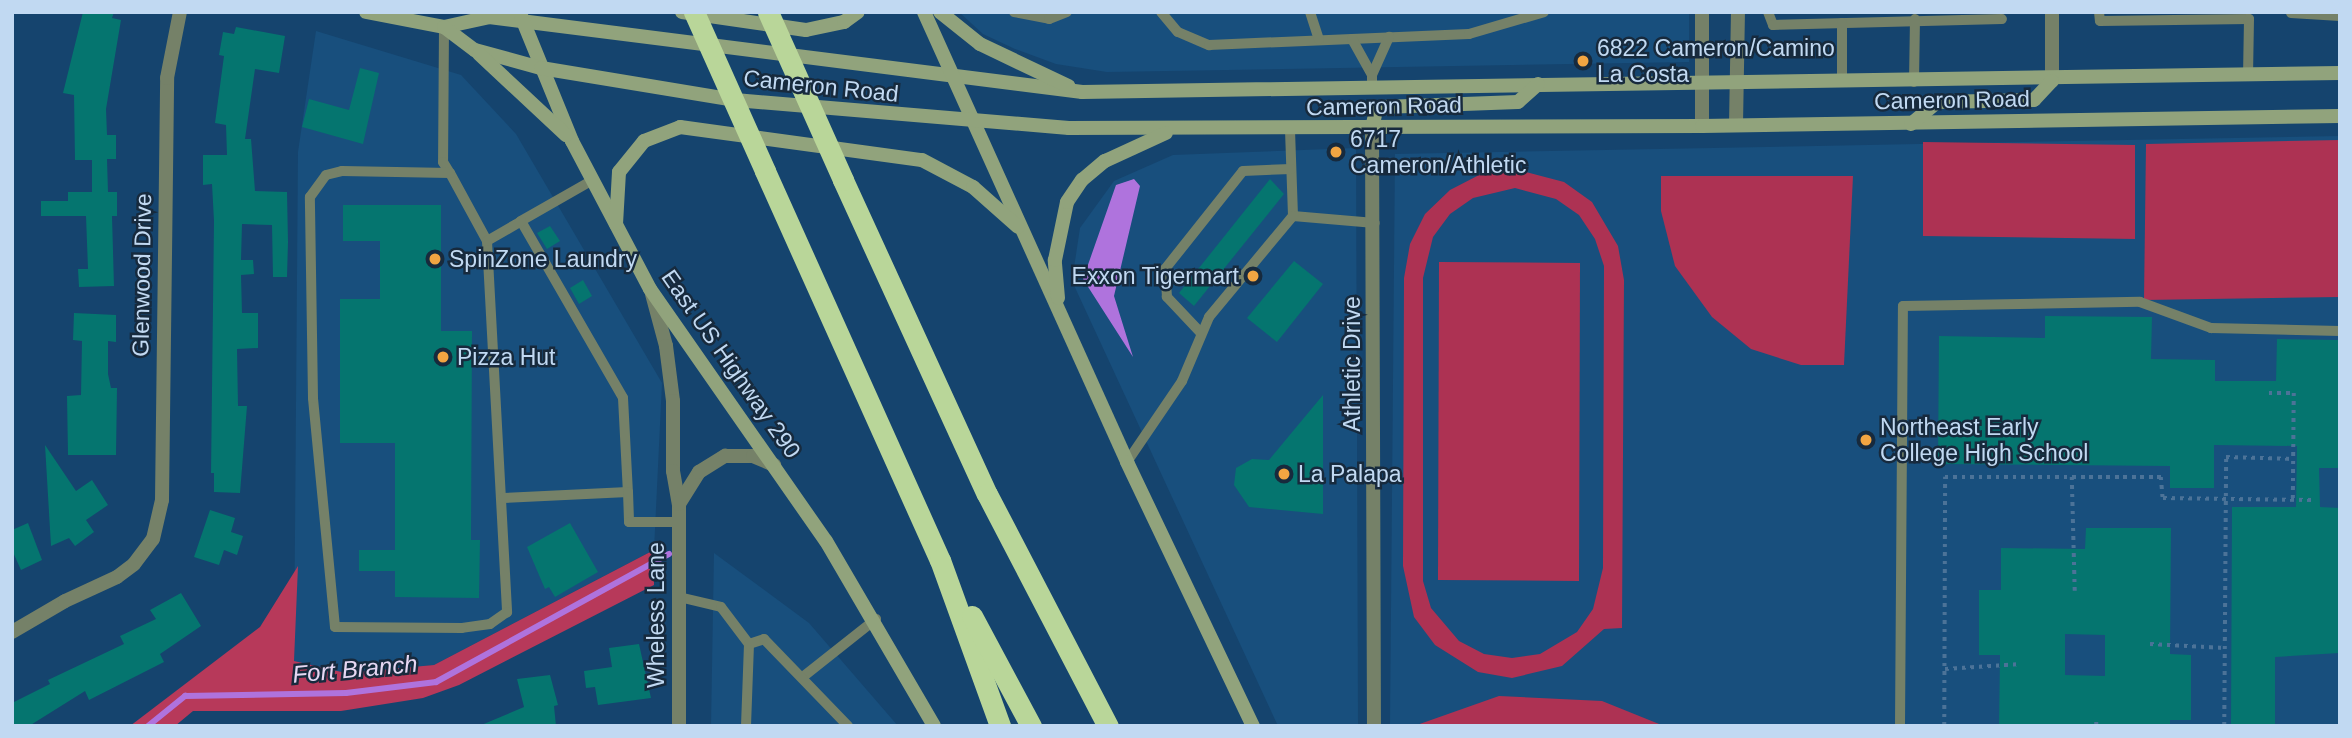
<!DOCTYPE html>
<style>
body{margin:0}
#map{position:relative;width:2352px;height:738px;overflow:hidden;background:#15446e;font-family:Arial,sans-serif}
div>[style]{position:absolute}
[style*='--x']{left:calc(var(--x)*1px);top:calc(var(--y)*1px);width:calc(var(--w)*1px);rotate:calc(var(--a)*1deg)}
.built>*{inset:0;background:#184f7d}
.green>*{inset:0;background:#ad3253}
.forest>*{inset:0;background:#b7395a}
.water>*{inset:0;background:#af73dd}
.stream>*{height:6px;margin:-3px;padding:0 3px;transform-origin:3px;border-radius:3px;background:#af73dd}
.building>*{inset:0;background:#05756f}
.path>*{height:3.5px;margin-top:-1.75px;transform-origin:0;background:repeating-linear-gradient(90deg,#4c7398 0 3.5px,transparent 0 8.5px)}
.service>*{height:10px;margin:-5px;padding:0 5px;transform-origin:5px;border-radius:5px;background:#758168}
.minor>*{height:14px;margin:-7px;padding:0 7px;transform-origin:7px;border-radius:7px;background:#758168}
.tertiary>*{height:14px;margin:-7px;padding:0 7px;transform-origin:7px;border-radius:7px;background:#758168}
.secondary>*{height:14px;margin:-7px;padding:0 7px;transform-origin:7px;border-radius:7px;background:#91a37c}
.motorway>*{height:21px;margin:-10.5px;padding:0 10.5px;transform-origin:10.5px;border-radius:10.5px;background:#b9d699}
.motorway-bridge>*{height:21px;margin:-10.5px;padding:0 10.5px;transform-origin:10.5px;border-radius:10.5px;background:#b9d699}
.dots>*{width:19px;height:19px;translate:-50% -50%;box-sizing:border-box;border:4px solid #172a3d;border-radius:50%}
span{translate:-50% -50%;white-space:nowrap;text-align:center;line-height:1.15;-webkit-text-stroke:5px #172a3d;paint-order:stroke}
.poi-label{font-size:23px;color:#c1d9f2}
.left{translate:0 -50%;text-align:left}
.right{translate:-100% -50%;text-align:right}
.street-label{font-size:23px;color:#c1d9f2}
.water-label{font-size:24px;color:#e6d8f3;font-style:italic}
.frame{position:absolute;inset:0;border:14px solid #c1d9f2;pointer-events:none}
</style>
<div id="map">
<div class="built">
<i style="clip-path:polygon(959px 12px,1689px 12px,1689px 62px,1107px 72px,1056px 64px,1015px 49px,983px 34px)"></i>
<i style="clip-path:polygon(316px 31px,461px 75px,516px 134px,662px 383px,654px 550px,434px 665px,346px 673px,294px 661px,298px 152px)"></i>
<i style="clip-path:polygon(2340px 136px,2340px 726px,1390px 726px,1395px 154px)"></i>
<i style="clip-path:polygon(1356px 148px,1358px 726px,1278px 726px,1072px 281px,1080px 228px,1114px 181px,1173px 155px)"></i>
<i style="clip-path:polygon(714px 553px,809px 623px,898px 726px,711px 726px)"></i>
</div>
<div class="green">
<i style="clip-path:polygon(2340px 140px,2340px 297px,2144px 300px,2146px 144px)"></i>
<i style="clip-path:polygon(1923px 142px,2135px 145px,2135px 239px,1923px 236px)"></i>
<i style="clip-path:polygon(evenodd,1514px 169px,1564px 182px,1592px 202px,1618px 246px,1624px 280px,1622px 628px,1604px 629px,1562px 666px,1512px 678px,1478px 672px,1435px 645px,1414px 617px,1403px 566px,1404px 278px,1410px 244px,1425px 214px,1450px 190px,1481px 174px,1514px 169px,1515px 188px,1556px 199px,1579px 215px,1595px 239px,1604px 266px,1603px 568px,1593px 609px,1577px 632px,1540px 654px,1512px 658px,1484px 654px,1459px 641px,1431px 608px,1423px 581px,1423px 278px,1433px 237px,1450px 214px,1473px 198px,1515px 188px)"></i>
<i style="clip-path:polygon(1661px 176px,1853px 176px,1844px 365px,1801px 365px,1751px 349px,1712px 317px,1675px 266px,1661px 211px)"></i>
<i style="clip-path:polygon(1439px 262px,1580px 263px,1579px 581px,1438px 580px)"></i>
<i style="clip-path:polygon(1499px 696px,1602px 701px,1664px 726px,1414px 726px)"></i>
</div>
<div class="forest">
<i style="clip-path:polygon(654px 550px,654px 585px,459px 685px,423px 698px,341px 711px,193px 711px,175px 726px,130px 726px,260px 627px,298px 566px,294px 661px,346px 673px,434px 665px)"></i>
</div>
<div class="water">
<i style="clip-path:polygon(1134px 179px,1140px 186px,1114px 296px,1133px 357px,1083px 279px,1116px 185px)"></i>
</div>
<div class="stream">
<i style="--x:148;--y:726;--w:48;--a:-39"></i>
<i style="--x:185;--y:696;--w:161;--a:-1.1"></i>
<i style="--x:346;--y:693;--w:91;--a:-7"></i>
<i style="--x:436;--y:682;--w:266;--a:-28.8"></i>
</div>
<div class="building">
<i style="clip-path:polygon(83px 12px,114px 12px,112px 18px,121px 20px,106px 109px,107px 135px,116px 135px,116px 159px,107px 159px,108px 192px,117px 192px,117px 216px,112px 216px,114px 286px,79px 287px,78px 269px,88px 269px,86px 216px,41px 216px,41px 201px,68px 201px,68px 192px,92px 192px,92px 160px,75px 160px,74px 95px,63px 93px)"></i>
<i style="clip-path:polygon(236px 27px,285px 36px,279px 73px,255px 69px,245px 139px,251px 139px,255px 191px,287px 192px,288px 242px,287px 277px,273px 277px,272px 225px,242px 224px,241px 260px,253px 260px,254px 274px,241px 275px,242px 313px,258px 313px,258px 348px,237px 349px,238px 406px,247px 406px,240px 493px,214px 492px,214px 473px,211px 473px,214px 221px,212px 184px,203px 185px,203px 155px,227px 155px,226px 125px,215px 123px,224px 56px,219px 55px,223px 32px,234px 34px)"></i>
<i style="clip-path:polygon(360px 68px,379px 73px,363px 144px,302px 127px,309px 99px,349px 110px)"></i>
<i style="clip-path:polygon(1270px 179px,1284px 194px,1194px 306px,1179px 293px)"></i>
<i style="clip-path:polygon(343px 205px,441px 205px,441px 331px,472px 331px,471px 540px,480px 540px,479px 598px,395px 597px,395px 571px,359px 571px,359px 550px,395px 550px,395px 443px,340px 443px,340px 299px,380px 299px,380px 241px,343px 241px)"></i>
<i style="clip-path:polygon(550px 226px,560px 241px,547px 249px,537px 233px)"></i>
<i style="clip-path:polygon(1294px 261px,1323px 284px,1277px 342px,1247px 318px)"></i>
<i style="clip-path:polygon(583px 280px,592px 296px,579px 304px,570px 288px)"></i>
<i style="clip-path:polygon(74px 313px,116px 315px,116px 342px,108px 341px,108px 374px,111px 388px,117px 388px,116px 455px,68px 455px,67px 396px,81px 395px,82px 341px,73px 340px)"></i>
<i style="clip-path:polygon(2045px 316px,2152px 317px,2151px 359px,2215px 360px,2215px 381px,2276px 381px,2277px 339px,2340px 340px,2340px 468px,2319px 468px,2320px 507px,2340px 508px,2339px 653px,2275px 657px,2275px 726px,2231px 726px,2232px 507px,2296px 507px,2297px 446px,2214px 445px,2214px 488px,2170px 488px,2170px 466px,1938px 464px,1939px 336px,2045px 338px)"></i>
<i style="clip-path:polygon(1323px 395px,1323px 514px,1249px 507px,1234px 485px,1236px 468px,1252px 459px,1269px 460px)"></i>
<i style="clip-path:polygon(45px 445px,76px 491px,92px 480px,108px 505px,86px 520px,94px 532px,75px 546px,69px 538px,51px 546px)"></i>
<i style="clip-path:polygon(210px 510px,235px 518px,231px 532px,243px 536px,237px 555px,224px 550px,219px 565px,194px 557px)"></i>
<i style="clip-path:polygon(28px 523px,42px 560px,21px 570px,12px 550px,12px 530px)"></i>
<i style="clip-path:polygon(570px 523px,598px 572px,555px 597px,549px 587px,545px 589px,527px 547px)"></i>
<i style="clip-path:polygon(evenodd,2086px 528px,2171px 528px,2170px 654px,2191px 655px,2191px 720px,2170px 720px,2170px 726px,1999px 726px,2000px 655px,1979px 655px,1979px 590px,2001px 590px,2001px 548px,2085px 549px,2086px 528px,2065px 634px,2105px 635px,2105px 676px,2065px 675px,2065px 634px)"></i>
<i style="clip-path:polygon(181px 593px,201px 626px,160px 654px,164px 662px,89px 700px,85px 691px,29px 726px,12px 726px,12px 703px,50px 684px,48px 680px,124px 644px,120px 636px,156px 619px,150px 610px)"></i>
<i style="clip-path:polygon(639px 644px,651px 698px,598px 705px,595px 687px,586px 688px,584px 671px,612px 667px,609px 648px)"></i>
<i style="clip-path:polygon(550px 675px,558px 705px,554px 706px,556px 726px,479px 726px,524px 707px,517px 679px)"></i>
</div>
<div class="path">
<i style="--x:2269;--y:393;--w:25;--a:0"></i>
<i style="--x:2294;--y:393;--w:106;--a:90.5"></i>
<i style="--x:2072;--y:477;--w:114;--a:88.5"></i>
<i style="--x:2150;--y:644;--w:75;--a:3.1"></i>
<i style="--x:1945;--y:669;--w:76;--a:-3.8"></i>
<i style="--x:1944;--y:726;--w:249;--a:-89.8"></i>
<i style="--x:1945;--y:477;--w:216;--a:0"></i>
<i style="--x:2161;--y:477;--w:21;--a:85"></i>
<i style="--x:2163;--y:498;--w:152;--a:0.8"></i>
<i style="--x:2096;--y:726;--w:7;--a:-90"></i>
<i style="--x:2224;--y:726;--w:269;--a:-89.6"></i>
<i style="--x:2226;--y:457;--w:67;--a:1.7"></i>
</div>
<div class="service">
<i style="--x:1014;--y:12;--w:36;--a:11"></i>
<i style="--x:1049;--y:19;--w:19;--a:-21"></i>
<i style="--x:1161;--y:12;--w:26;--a:50"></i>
<i style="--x:1178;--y:32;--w:34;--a:23"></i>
<i style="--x:1209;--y:45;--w:260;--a:-2.4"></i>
<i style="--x:1469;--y:34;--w:78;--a:-16.3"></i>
<i style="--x:1310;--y:12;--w:29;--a:72"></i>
<i style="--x:1768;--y:12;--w:14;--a:69"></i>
<i style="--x:1773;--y:25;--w:229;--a:-1.5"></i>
<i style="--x:2099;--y:12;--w:9;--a:84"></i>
<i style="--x:2100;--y:21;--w:149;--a:-0.8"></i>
<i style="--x:2249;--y:19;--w:56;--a:91"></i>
<i style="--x:2291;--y:13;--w:49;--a:3.5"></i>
<i style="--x:444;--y:27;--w:135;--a:90.4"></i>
<i style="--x:443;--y:162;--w:13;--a:58"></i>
<i style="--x:450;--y:173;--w:77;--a:61.4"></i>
<i style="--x:487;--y:241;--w:372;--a:86.9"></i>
<i style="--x:507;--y:612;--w:21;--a:145"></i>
<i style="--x:490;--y:624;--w:28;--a:172"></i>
<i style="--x:462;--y:628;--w:127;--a:-179.5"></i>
<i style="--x:335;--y:627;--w:230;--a:-95.5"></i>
<i style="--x:313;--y:398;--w:201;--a:-90.9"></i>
<i style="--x:310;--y:197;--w:27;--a:-54"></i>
<i style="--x:326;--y:175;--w:16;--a:-14"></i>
<i style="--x:342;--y:171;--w:108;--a:1.1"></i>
<i style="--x:1352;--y:39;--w:41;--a:60.9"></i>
<i style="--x:1842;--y:82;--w:59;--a:-90"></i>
<i style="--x:1914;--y:82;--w:63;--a:-89.1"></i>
<i style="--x:1372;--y:86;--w:11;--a:-90"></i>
<i style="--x:1372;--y:75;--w:42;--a:-65.9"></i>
<i style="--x:1290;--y:130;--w:86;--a:88"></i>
<i style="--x:591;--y:181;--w:81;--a:150.3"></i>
<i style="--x:521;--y:221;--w:204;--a:60"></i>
<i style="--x:623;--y:398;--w:94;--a:87"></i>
<i style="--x:487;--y:241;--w:39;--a:-30"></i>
<i style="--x:1201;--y:333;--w:50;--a:-133.4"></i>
<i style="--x:1167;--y:297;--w:28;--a:-94"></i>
<i style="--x:1165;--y:269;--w:125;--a:-51.5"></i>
<i style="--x:1243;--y:171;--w:48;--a:-2.4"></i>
<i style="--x:1127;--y:462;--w:98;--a:-55.8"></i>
<i style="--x:1182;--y:381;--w:69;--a:-67.1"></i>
<i style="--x:1209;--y:317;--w:131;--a:-50.3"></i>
<i style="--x:1293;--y:216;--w:82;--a:4.9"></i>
<i style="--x:503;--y:498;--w:125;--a:-2.7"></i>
<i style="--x:628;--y:492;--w:30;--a:88"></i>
<i style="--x:629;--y:522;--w:51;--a:0"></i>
<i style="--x:679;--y:597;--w:43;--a:13.4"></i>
<i style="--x:721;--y:607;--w:46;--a:52.9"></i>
<i style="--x:804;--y:676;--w:92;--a:-38.4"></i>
<i style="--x:746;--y:726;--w:82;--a:-87.9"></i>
<i style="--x:749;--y:644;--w:16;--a:-18"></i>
<i style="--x:764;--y:639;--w:121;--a:46"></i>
<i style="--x:1900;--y:726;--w:420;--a:-89.6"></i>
<i style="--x:1903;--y:306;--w:237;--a:-1"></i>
<i style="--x:2140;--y:302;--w:76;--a:20.1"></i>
<i style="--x:2211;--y:328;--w:129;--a:1.3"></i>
</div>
<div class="minor">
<i style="--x:2052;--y:12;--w:69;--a:90"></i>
<i style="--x:1372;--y:128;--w:598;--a:89.81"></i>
<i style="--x:652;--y:294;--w:54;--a:74.9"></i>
<i style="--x:666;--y:346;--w:55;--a:82.7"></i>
<i style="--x:673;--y:401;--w:70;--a:90"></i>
<i style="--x:673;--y:471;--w:34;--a:80"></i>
<i style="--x:679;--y:504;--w:222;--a:90"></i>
<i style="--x:679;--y:504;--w:38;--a:-58"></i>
<i style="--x:699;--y:472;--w:31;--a:-32"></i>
<i style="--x:725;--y:456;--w:28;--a:0"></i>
<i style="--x:753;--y:456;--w:23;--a:23"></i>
<i style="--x:12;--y:632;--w:61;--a:-30.3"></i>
<i style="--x:65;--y:601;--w:57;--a:-24.8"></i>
<i style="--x:117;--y:577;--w:21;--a:-37"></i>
<i style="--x:134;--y:564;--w:31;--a:-53"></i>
<i style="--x:153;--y:539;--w:40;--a:-77"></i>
<i style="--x:162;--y:500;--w:422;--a:-89.3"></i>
<i style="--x:167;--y:78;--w:67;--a:-78.9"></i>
</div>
<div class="tertiary">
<i style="--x:1736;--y:125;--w:113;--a:-89"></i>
<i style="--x:1702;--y:126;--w:114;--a:-90"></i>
</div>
<div class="secondary">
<i style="--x:366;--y:12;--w:79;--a:10.9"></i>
<i style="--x:444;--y:27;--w:46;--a:-12.5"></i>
<i style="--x:489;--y:17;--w:598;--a:7.21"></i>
<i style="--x:1082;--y:92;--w:1258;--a:-0.87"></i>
<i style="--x:682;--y:12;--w:125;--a:8.3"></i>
<i style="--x:806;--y:30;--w:39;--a:-12"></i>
<i style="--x:844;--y:22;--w:17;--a:-36"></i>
<i style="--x:924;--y:12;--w:494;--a:65.7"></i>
<i style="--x:1127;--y:462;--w:293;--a:64.5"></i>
<i style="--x:940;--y:12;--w:51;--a:38.7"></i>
<i style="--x:980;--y:44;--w:98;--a:25.5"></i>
<i style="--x:521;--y:16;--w:135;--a:67.8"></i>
<i style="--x:572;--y:141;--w:167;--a:62.2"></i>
<i style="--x:650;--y:289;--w:307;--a:55.1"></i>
<i style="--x:826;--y:541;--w:214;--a:59.7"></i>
<i style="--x:444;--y:27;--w:39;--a:37"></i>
<i style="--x:475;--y:50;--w:68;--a:15.3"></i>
<i style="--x:541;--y:68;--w:197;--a:9.4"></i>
<i style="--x:735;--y:100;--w:335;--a:4.8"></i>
<i style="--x:1069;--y:128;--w:633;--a:-0.18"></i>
<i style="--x:1702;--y:126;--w:638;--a:-0.9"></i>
<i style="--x:479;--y:54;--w:119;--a:43"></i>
<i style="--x:1911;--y:124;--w:34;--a:-40"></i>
<i style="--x:1937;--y:102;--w:97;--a:-1.2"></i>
<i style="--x:2034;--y:100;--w:26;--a:-47"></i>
<i style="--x:1372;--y:128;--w:17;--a:-77"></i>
<i style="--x:1376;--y:111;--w:8;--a:-30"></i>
<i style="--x:1383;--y:107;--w:135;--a:-2.1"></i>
<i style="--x:1518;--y:102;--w:27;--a:-42"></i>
<i style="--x:616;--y:224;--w:52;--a:-86.7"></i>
<i style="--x:619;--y:172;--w:40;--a:-51"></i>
<i style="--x:644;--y:141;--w:39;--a:-21"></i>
<i style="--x:680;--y:127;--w:244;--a:7.8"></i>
<i style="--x:922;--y:160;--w:58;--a:27.9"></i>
<i style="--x:973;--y:187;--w:60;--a:41.6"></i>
<i style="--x:1058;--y:298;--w:38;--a:-95"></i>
<i style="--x:1055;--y:260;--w:59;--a:-78.3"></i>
<i style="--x:1067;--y:202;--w:27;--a:-56"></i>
<i style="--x:1082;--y:180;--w:30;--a:-40"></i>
<i style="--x:1105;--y:161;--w:67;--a:-24.7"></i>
</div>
<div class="motorway">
<i style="--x:765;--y:171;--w:427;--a:65.8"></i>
<i style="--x:940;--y:560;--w:177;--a:70.1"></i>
<i style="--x:843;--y:180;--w:345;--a:65.4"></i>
<i style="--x:987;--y:494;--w:262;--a:62.5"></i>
<i style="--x:972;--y:616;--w:125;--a:61.8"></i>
</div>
<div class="motorway-bridge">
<i style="--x:694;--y:12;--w:174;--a:65.9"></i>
<i style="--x:768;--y:12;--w:184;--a:65.9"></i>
</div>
<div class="dots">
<i style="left:1583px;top:61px;background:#f2a542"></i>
<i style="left:1336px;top:152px;background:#f2a542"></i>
<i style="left:435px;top:259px;background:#f2a542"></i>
<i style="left:1253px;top:276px;background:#f2a542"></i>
<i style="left:443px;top:357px;background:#f2a542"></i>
<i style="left:1866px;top:440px;background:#f2a542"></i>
<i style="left:1284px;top:474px;background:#f2a542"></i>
</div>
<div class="poi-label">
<span class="left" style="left:1597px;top:61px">6822 Cameron/Camino<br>La Costa</span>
<span class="left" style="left:1350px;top:152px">6717<br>Cameron/Athletic</span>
<span class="left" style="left:449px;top:259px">SpinZone Laundry</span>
<span class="right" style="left:1239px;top:276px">Exxon Tigermart</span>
<span class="left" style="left:457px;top:357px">Pizza Hut</span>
<span class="left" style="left:1880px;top:440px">Northeast Early<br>College High School</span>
<span class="left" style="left:1298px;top:474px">La Palapa</span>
</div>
<div class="street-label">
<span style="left:821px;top:86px;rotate:6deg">Cameron Road</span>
<span style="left:1952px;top:100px;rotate:-1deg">Cameron Road</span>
<span style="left:1384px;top:106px;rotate:-1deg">Cameron Road</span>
<span style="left:142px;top:275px;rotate:-89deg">Glenwood Drive</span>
<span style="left:731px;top:364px;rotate:55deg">East US Highway 290</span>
<span style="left:1352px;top:364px;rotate:-90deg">Athletic Drive</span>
<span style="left:656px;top:615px;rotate:-90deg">Wheless Lane</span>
</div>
<div class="water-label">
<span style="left:355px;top:669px;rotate:-5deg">Fort Branch</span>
</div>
<div class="frame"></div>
</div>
